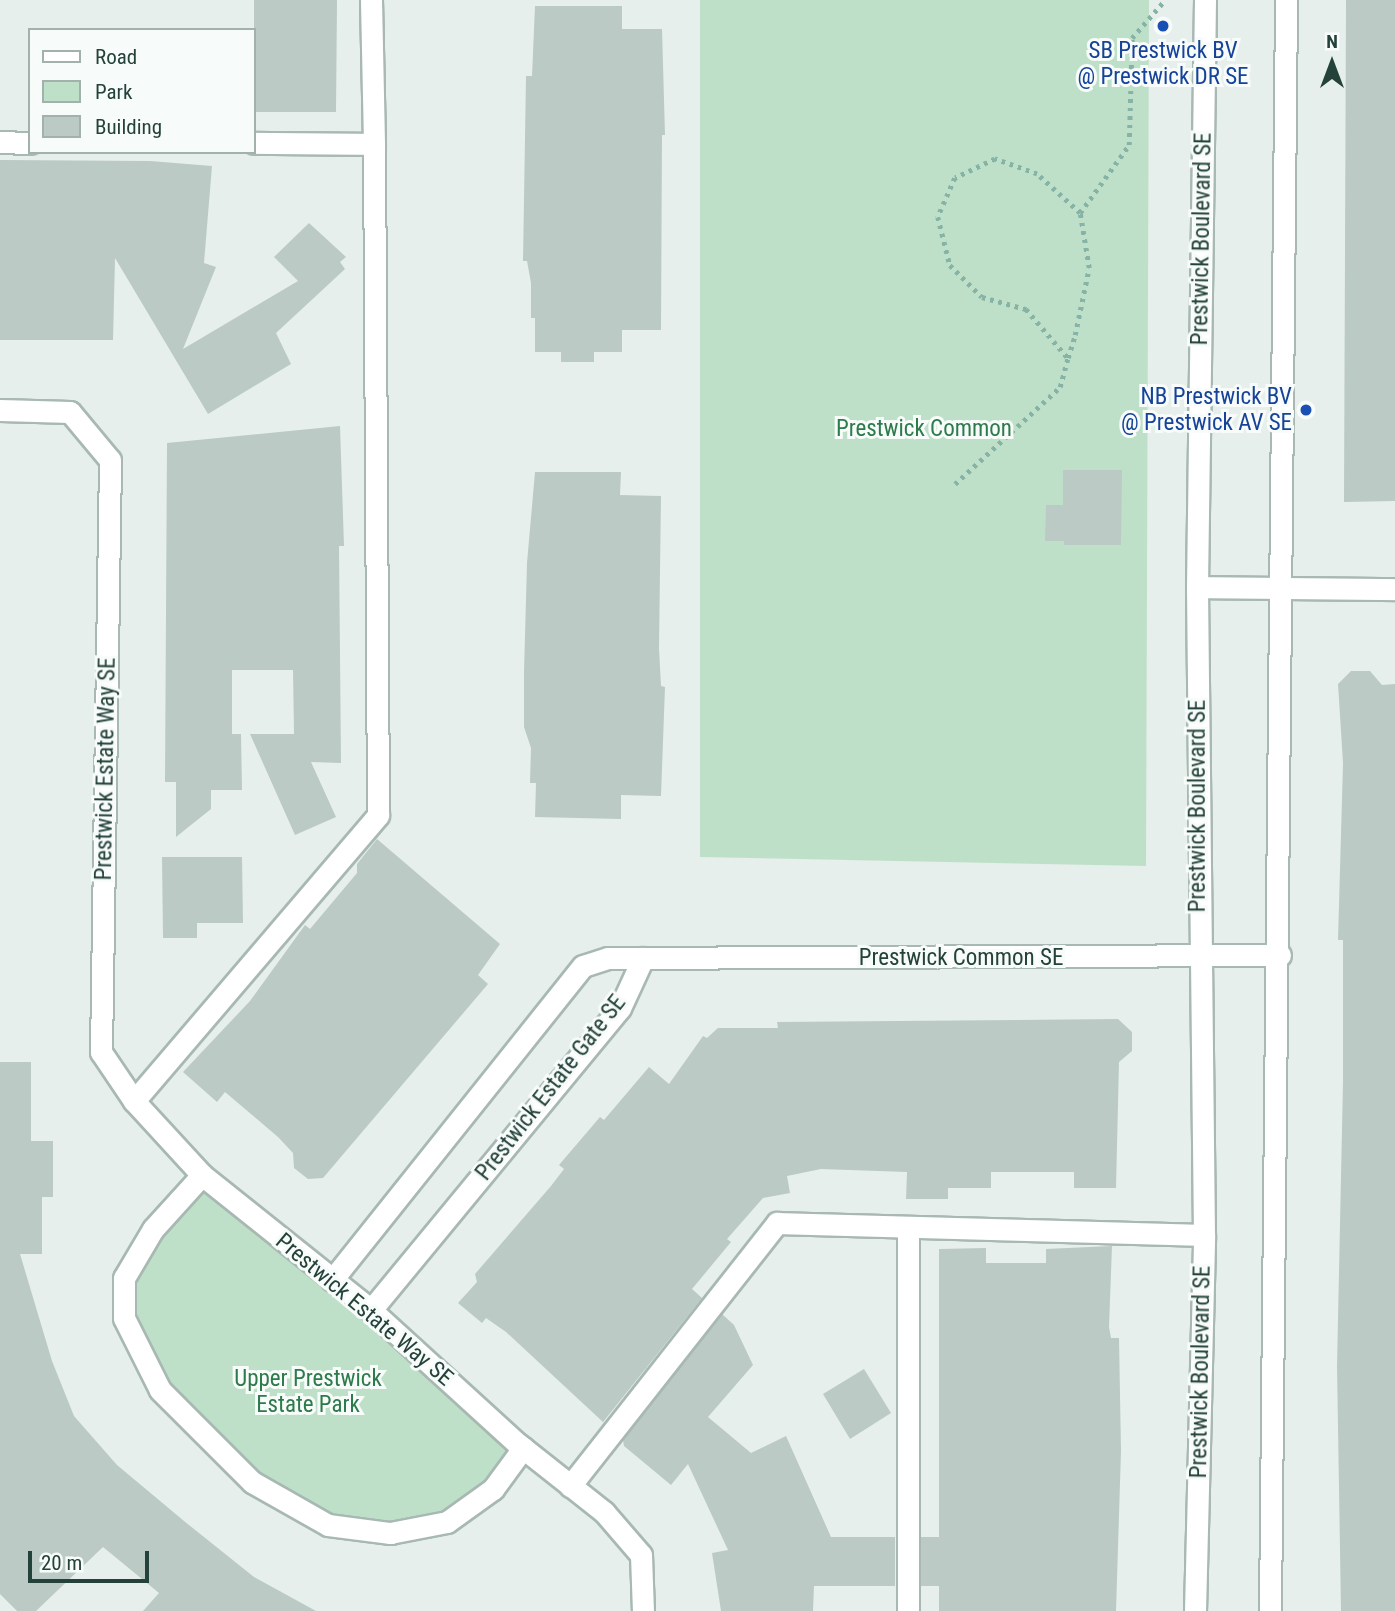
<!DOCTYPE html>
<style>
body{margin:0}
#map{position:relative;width:1395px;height:1611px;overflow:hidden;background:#e6efeb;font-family:"Roboto Condensed",sans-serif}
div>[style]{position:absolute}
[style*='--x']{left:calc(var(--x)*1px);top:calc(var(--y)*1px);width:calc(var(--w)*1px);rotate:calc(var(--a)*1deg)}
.green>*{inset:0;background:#bfe0c8}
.building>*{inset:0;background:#bbcac4}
.path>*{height:4.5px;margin-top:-2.25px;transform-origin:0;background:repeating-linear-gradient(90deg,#86b3a5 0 3.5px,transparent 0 8.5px)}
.roads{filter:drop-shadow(2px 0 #a8b8b2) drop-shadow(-2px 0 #a8b8b2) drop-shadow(0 2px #a8b8b2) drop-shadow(0 -2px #a8b8b2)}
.lane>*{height:21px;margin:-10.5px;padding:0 10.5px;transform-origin:10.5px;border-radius:10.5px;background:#fff}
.street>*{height:21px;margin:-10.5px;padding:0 10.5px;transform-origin:10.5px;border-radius:10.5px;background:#fff}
.dots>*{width:19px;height:19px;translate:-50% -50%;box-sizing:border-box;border:4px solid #f7fbf9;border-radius:50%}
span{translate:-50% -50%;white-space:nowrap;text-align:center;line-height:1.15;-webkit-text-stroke:6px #f7fbf9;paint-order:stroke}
.transit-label{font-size:23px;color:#164399}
.right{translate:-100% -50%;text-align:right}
.street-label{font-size:23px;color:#24423a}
.park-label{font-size:23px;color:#2d7a4b}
.legend{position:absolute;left:28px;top:28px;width:228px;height:126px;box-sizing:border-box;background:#f7fbf9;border:2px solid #a3b1ad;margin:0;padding:9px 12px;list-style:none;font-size:21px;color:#24423a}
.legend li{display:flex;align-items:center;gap:14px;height:35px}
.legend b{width:35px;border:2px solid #a3b1ad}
.north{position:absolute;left:1297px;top:28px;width:70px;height:70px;-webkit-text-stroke:5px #f7fbf9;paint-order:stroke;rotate:0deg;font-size:19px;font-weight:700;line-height:28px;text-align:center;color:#24423a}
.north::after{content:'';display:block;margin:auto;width:24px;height:32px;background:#24423a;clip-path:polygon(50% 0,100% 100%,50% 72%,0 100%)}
.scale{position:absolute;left:28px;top:1551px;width:121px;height:32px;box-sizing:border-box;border:4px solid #24423a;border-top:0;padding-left:9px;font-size:21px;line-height:24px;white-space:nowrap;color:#24423a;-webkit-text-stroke:5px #f7fbf9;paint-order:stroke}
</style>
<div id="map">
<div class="green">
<i style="clip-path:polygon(700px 0,1149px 0,1146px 866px,700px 857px)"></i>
<i style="clip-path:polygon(202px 1175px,518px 1444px,493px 1489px,447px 1522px,328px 1525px,252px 1482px,160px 1390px,124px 1318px,124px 1278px)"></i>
</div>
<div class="building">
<i style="clip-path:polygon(254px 0,337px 0,336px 112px,254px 112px)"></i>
<i style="clip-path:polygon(1346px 0,1395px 0,1395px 501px,1344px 502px)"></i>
<i style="clip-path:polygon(535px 6px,622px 6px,622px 29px,662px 29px,665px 135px,662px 135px,661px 330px,622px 330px,622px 352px,594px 352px,594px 362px,561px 362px,561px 352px,535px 352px,535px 318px,531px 318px,531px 283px,527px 261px,523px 261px,526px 76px,532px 76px)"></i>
<i style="clip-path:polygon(0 160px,150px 161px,212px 166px,204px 263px,216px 267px,183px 349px,298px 281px,274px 257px,309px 223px,346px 257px,340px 262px,345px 269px,276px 333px,291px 364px,208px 414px,115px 258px,113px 340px,0 340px)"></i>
<i style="clip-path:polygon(340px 426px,344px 546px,339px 546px,341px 763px,311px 762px,336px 817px,295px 835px,250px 734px,294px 734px,293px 670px,232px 670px,232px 734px,241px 734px,242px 790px,211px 790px,211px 809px,176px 837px,176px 782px,165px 782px,167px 443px)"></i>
<i style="clip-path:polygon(1063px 470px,1122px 470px,1121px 545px,1064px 545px,1064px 541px,1045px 541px,1046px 505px,1063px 505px)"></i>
<i style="clip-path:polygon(535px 472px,621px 472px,620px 495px,661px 496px,659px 648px,661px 686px,665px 687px,661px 796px,621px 795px,621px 819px,535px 817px,536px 783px,530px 783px,531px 748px,524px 727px,524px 672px,527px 563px)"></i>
<i style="clip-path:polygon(1351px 671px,1370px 671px,1382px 685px,1395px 684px,1395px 1611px,1341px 1611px,1337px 1366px,1343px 1082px,1343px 940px,1338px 940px,1343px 763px,1338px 684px)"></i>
<i style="clip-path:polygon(377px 839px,500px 944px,478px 975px,488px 984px,323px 1178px,308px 1179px,294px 1168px,293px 1153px,278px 1137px,225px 1092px,217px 1102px,183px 1072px,250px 1001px,305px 925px,310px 929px,357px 873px,357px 864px)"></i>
<i style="clip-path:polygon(162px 857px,242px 857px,243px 923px,197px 923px,197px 938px,163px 938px)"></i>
<i style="clip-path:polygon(1118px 1019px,1132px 1032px,1132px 1051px,1119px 1062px,1116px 1188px,1074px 1188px,1074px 1172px,991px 1172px,991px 1188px,948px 1188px,948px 1199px,906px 1199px,907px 1172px,821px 1169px,787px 1176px,790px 1193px,763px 1198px,727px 1239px,731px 1242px,692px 1289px,702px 1298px,603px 1422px,506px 1332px,486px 1318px,482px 1323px,458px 1303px,477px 1282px,475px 1274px,551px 1186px,564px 1169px,559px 1165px,600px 1117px,604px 1120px,649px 1067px,669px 1084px,703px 1036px,707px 1038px,718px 1028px,778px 1028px,777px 1022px)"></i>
<i style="clip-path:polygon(0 1062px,31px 1062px,31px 1141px,53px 1141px,53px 1197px,42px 1197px,42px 1254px,20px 1254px,52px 1361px,74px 1416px,117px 1465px,184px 1521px,254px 1577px,316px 1611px,143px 1611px,159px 1593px,103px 1547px,36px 1611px,17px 1611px,0 1594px)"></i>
<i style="clip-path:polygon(1112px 1246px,1109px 1327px,1111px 1338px,1119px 1338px,1121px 1451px,1116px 1611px,939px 1611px,939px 1586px,921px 1586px,921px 1537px,939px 1537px,939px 1249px,986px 1248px,986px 1263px,1046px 1263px,1046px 1249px)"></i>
<i style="clip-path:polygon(722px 1314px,734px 1325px,753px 1365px,708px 1417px,751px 1453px,786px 1436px,831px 1537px,895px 1537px,895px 1586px,814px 1586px,813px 1611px,721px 1611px,712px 1553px,728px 1550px,688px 1464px,671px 1485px,624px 1446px,623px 1440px)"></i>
<i style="clip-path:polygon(864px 1369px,891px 1413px,850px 1439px,823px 1394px)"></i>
</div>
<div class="path">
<i style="--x:1080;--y:213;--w:84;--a:-54.2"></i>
<i style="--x:1129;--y:145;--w:107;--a:-88.4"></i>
<i style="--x:1132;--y:38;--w:50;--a:-49"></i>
<i style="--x:955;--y:484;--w:143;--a:-42.7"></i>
<i style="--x:1060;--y:387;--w:30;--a:-75"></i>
<i style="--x:1068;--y:358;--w:24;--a:-73"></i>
<i style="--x:1075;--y:335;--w:68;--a:-78.2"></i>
<i style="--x:1089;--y:268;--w:56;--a:-99.3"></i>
<i style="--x:1080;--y:213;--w:58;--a:-137.8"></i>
<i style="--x:1037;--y:174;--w:45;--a:-160.3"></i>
<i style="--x:995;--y:159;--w:44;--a:154.6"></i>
<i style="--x:955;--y:178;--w:43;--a:113.6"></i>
<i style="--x:938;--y:217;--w:49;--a:76"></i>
<i style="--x:950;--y:265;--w:45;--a:45"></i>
<i style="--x:982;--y:297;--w:46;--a:15.3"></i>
<i style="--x:1026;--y:309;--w:65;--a:49.4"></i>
</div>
<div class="roads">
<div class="lane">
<i style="--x:371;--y:0;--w:144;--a:88.8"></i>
<i style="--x:0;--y:142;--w:30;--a:2"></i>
<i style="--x:134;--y:1101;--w:376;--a:-49.5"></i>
<i style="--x:378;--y:815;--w:671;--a:-90.34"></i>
<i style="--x:374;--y:144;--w:120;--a:-179.5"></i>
<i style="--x:908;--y:1227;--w:384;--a:90"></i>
<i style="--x:570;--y:1486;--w:335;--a:-51.8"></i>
<i style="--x:777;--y:1223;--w:427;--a:1.6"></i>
</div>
<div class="street">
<i style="--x:0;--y:410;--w:70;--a:1.6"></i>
<i style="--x:70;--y:412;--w:62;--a:50.2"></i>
<i style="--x:110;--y:460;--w:592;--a:90.87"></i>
<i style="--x:101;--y:1052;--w:59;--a:56"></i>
<i style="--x:134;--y:1101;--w:100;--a:47.4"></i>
<i style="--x:202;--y:1175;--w:216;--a:38.6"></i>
<i style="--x:371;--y:1310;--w:199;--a:42.4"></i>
<i style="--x:518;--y:1444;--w:110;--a:38.3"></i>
<i style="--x:604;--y:1512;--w:57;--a:49.3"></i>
<i style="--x:641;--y:1555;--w:56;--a:88"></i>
<i style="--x:1197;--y:587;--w:198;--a:0.6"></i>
<i style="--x:202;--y:1175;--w:73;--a:132.2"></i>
<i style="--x:153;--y:1229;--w:57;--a:120.6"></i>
<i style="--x:124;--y:1278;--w:40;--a:90"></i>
<i style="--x:124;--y:1318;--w:80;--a:63.4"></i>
<i style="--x:160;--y:1390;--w:130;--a:45"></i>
<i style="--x:252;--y:1482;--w:87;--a:29.5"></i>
<i style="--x:328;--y:1525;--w:63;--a:7.4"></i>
<i style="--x:390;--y:1533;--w:58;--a:-10.9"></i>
<i style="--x:447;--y:1522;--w:57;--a:-35.7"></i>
<i style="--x:493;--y:1489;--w:51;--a:-53.8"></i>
<i style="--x:332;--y:1280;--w:402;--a:-51.4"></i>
<i style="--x:583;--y:966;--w:26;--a:-18"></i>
<i style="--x:608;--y:958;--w:672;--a:-0.26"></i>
<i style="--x:371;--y:1310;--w:391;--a:-50.5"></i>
<i style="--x:620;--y:1008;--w:55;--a:-65.3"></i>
<i style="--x:1195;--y:1611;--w:376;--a:-88.6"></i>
<i style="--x:1204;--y:1235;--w:648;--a:-90.62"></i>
<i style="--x:1197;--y:587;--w:587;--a:-89.22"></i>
<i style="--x:1270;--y:1611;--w:1611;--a:-89.43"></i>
</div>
</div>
<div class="dots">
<i style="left:1163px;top:26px;background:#1a4fb4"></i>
<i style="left:1306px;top:410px;background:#1a4fb4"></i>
</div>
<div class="transit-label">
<span style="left:1163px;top:64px">SB Prestwick BV<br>@ Prestwick DR SE</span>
<span class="right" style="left:1292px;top:410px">NB Prestwick BV<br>@ Prestwick AV SE</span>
</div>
<div class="street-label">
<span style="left:1202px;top:239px;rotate:-89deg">Prestwick Boulevard SE</span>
<span style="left:106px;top:769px;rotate:-89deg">Prestwick Estate Way SE</span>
<span style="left:1198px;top:806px;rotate:-90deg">Prestwick Boulevard SE</span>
<span style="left:961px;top:958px">Prestwick Common SE</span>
<span style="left:551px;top:1088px;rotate:-52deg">Prestwick Estate Gate SE</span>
<span style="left:364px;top:1310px;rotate:40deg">Prestwick Estate Way SE</span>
<span style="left:1201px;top:1372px;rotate:-89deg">Prestwick Boulevard SE</span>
</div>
<div class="park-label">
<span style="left:924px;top:429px">Prestwick Common</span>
<span style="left:308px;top:1392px">Upper Prestwick<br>Estate Park</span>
</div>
<ul class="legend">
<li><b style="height:9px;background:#fff"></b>Road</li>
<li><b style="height:19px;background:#bfe0c8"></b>Park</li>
<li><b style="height:19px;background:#bbcac4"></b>Building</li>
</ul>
<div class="north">N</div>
<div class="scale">20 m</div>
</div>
